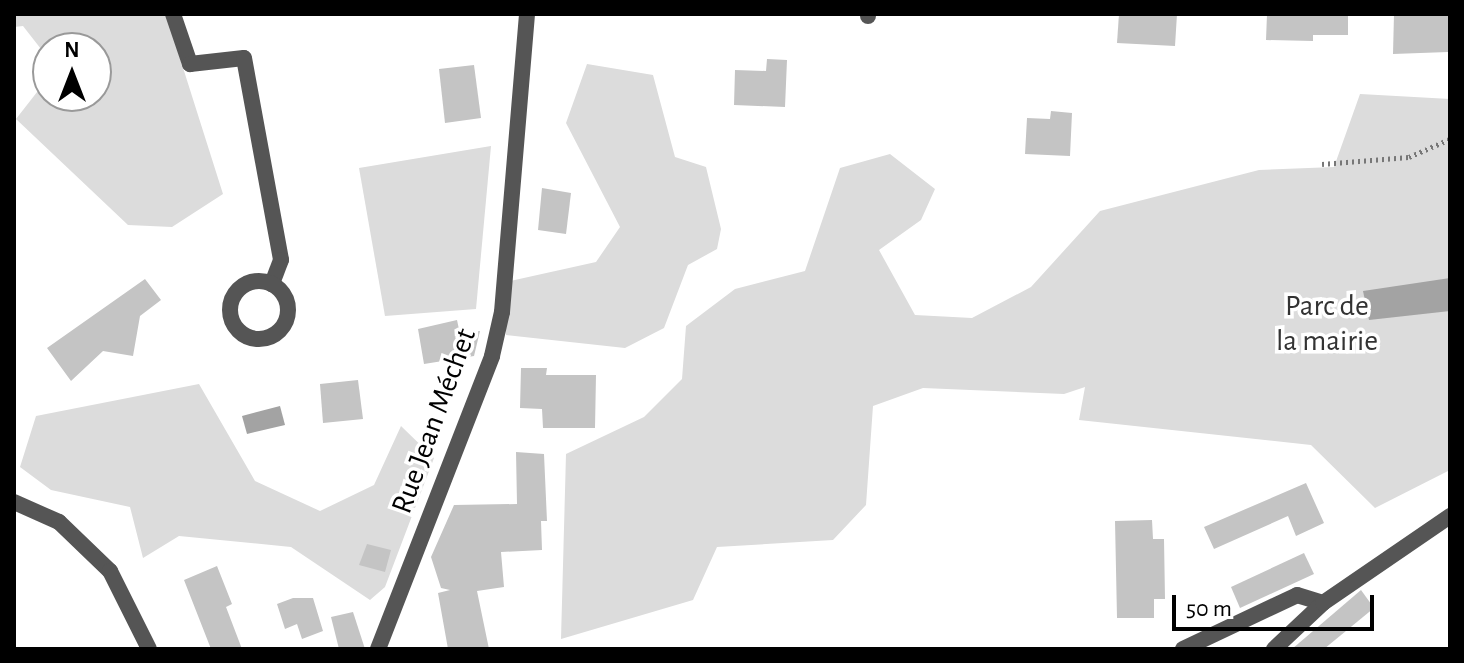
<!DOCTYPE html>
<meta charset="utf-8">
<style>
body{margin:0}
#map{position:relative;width:1464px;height:663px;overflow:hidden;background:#fff;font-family:"Alegreya Sans",sans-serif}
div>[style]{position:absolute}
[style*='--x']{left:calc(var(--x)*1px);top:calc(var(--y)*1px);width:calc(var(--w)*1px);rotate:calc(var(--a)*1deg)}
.green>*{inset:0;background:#dcdcdc}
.water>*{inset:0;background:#a3a3a3}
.building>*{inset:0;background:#c4c4c4}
.path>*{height:5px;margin-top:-2.5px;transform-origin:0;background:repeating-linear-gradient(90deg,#777 0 2px,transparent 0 6px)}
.service>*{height:16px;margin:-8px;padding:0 8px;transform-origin:8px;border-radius:8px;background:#555}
.service>.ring{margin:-8px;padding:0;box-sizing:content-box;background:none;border:16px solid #555;border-radius:50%}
.minor>*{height:16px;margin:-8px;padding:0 8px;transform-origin:8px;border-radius:8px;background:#555}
.tertiary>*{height:16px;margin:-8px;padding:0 8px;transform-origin:8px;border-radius:8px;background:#555}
span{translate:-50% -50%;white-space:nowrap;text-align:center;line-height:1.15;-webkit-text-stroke:7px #fff;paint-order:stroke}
.park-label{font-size:30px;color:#333}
.street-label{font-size:30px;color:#000}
.frame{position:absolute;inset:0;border:16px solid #000;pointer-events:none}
.north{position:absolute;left:32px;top:32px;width:80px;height:80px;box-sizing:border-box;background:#fff;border:2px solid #999;border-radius:50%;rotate:0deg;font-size:22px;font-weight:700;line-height:32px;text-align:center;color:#000}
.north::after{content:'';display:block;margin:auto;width:28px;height:36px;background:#000;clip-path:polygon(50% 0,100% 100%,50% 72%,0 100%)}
.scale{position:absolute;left:1172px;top:595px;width:202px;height:36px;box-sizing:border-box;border:4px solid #000;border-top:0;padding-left:10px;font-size:24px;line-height:28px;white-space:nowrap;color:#000;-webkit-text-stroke:6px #fff;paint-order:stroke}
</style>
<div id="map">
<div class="green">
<i style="clip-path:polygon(14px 14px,166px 14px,223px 194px,172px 227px,128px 225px,16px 119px,48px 78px,48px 96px,96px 96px,96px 48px,48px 48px,48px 58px,23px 26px,14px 27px)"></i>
<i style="clip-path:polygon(587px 64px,653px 75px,675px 157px,706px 167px,721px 229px,717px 249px,688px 265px,664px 328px,625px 348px,506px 335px,506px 282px,596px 262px,620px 227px,566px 123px)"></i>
<i style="clip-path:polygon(1360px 94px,1450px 99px,1450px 470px,1375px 508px,1311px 445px,1079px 420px,1085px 387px,1064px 394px,923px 388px,873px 406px,866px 505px,833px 540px,717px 547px,693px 600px,561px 639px,566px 454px,644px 417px,682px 379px,686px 326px,735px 289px,805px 271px,840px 168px,890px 154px,935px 189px,921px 220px,879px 250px,915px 315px,972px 318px,1031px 287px,1100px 211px,1259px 170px,1334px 167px)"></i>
<i style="clip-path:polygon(491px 146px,476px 309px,385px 316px,359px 168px)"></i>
<i style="clip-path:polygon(199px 384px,255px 481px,320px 511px,374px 485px,401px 426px,434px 458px,385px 587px,370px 600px,291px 547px,179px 536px,143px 558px,130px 507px,51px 490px,20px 467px,36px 416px)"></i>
</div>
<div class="water">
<i style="clip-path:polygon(1450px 278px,1450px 311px,1369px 320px,1363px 291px)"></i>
<i style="clip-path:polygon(280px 406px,285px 425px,247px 434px,242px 416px)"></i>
</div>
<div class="building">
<i style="clip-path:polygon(1119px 14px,1177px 14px,1175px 46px,1117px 43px)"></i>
<i style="clip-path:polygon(1267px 14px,1348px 14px,1348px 35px,1313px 35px,1313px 41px,1266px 40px)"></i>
<i style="clip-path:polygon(1394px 14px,1449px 14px,1448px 52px,1393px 54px)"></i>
<i style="clip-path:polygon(767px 59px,787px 60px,785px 107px,734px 105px,735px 70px,766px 71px)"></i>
<i style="clip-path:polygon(474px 65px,481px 118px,445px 123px,439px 69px)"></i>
<i style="clip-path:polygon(1051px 111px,1072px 113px,1070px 156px,1025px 154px,1027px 118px,1050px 119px)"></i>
<i style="clip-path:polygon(542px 188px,571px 193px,566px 234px,538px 230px)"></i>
<i style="clip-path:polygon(145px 279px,161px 300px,140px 316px,133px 356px,103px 351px,71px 381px,47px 348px)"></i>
<i style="clip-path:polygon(457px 320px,460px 334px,480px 331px,474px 356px,424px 364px,418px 329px)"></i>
<i style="clip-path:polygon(521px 368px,547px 368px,546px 375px,596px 375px,595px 428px,543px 428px,542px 409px,520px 408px)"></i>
<i style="clip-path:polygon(358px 380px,363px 419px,323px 423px,320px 384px)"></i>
<i style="clip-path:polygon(516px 452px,544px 454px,547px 521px,541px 521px,542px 550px,501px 552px,504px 587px,477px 591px,489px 649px,448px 649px,438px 593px,450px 590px,441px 588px,431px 557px,454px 505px,517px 504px)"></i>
<i style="clip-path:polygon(1306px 483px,1324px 523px,1296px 536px,1288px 516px,1214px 549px,1204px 527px)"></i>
<i style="clip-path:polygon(1152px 520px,1153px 539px,1164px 539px,1165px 599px,1154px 599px,1154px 618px,1117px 618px,1115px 521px)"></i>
<i style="clip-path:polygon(367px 544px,391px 550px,385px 572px,359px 565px)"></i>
<i style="clip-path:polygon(1304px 553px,1314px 574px,1240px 608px,1231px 587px)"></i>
<i style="clip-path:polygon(217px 566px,232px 604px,226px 607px,242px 649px,211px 649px,184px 580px)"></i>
<i style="clip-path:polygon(1361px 590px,1374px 608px,1324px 649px,1292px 649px)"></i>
<i style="clip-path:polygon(293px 598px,313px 598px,323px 631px,302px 639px,297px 624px,285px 629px,277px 604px)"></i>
<i style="clip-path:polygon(353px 612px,365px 649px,339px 649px,331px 617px)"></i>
</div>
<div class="path">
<i style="--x:1322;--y:164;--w:87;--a:-4.6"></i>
<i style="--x:1409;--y:157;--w:45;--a:-23.7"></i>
</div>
<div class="service">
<i style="--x:173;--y:14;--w:53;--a:71.2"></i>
<i style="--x:190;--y:64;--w:54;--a:-6.3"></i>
<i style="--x:244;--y:58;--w:205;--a:79.6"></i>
<i style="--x:281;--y:260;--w:26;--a:111"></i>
<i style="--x:868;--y:16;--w:2;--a:-90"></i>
<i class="ring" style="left:230px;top:281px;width:42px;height:42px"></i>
<i style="--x:1183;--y:649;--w:126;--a:-25.3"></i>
<i style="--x:1297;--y:595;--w:27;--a:17"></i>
</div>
<div class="minor">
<i style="--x:14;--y:502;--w:49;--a:24"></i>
<i style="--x:59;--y:522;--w:71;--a:43.9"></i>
<i style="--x:110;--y:571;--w:87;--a:63.4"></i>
<i style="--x:378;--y:649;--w:314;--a:-68.7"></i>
<i style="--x:492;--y:356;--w:45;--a:-77.2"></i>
<i style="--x:502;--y:312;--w:299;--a:-85.2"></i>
</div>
<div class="tertiary">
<i style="--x:1274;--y:649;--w:67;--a:-43.2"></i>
<i style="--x:1323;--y:603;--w:154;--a:-34.4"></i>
</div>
<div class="park-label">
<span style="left:1327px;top:323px">Parc de<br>la mairie</span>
</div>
<div class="street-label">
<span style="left:434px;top:421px;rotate:-70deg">Rue Jean Méchet</span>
</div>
<div class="frame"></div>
<div class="north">N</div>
<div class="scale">50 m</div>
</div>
